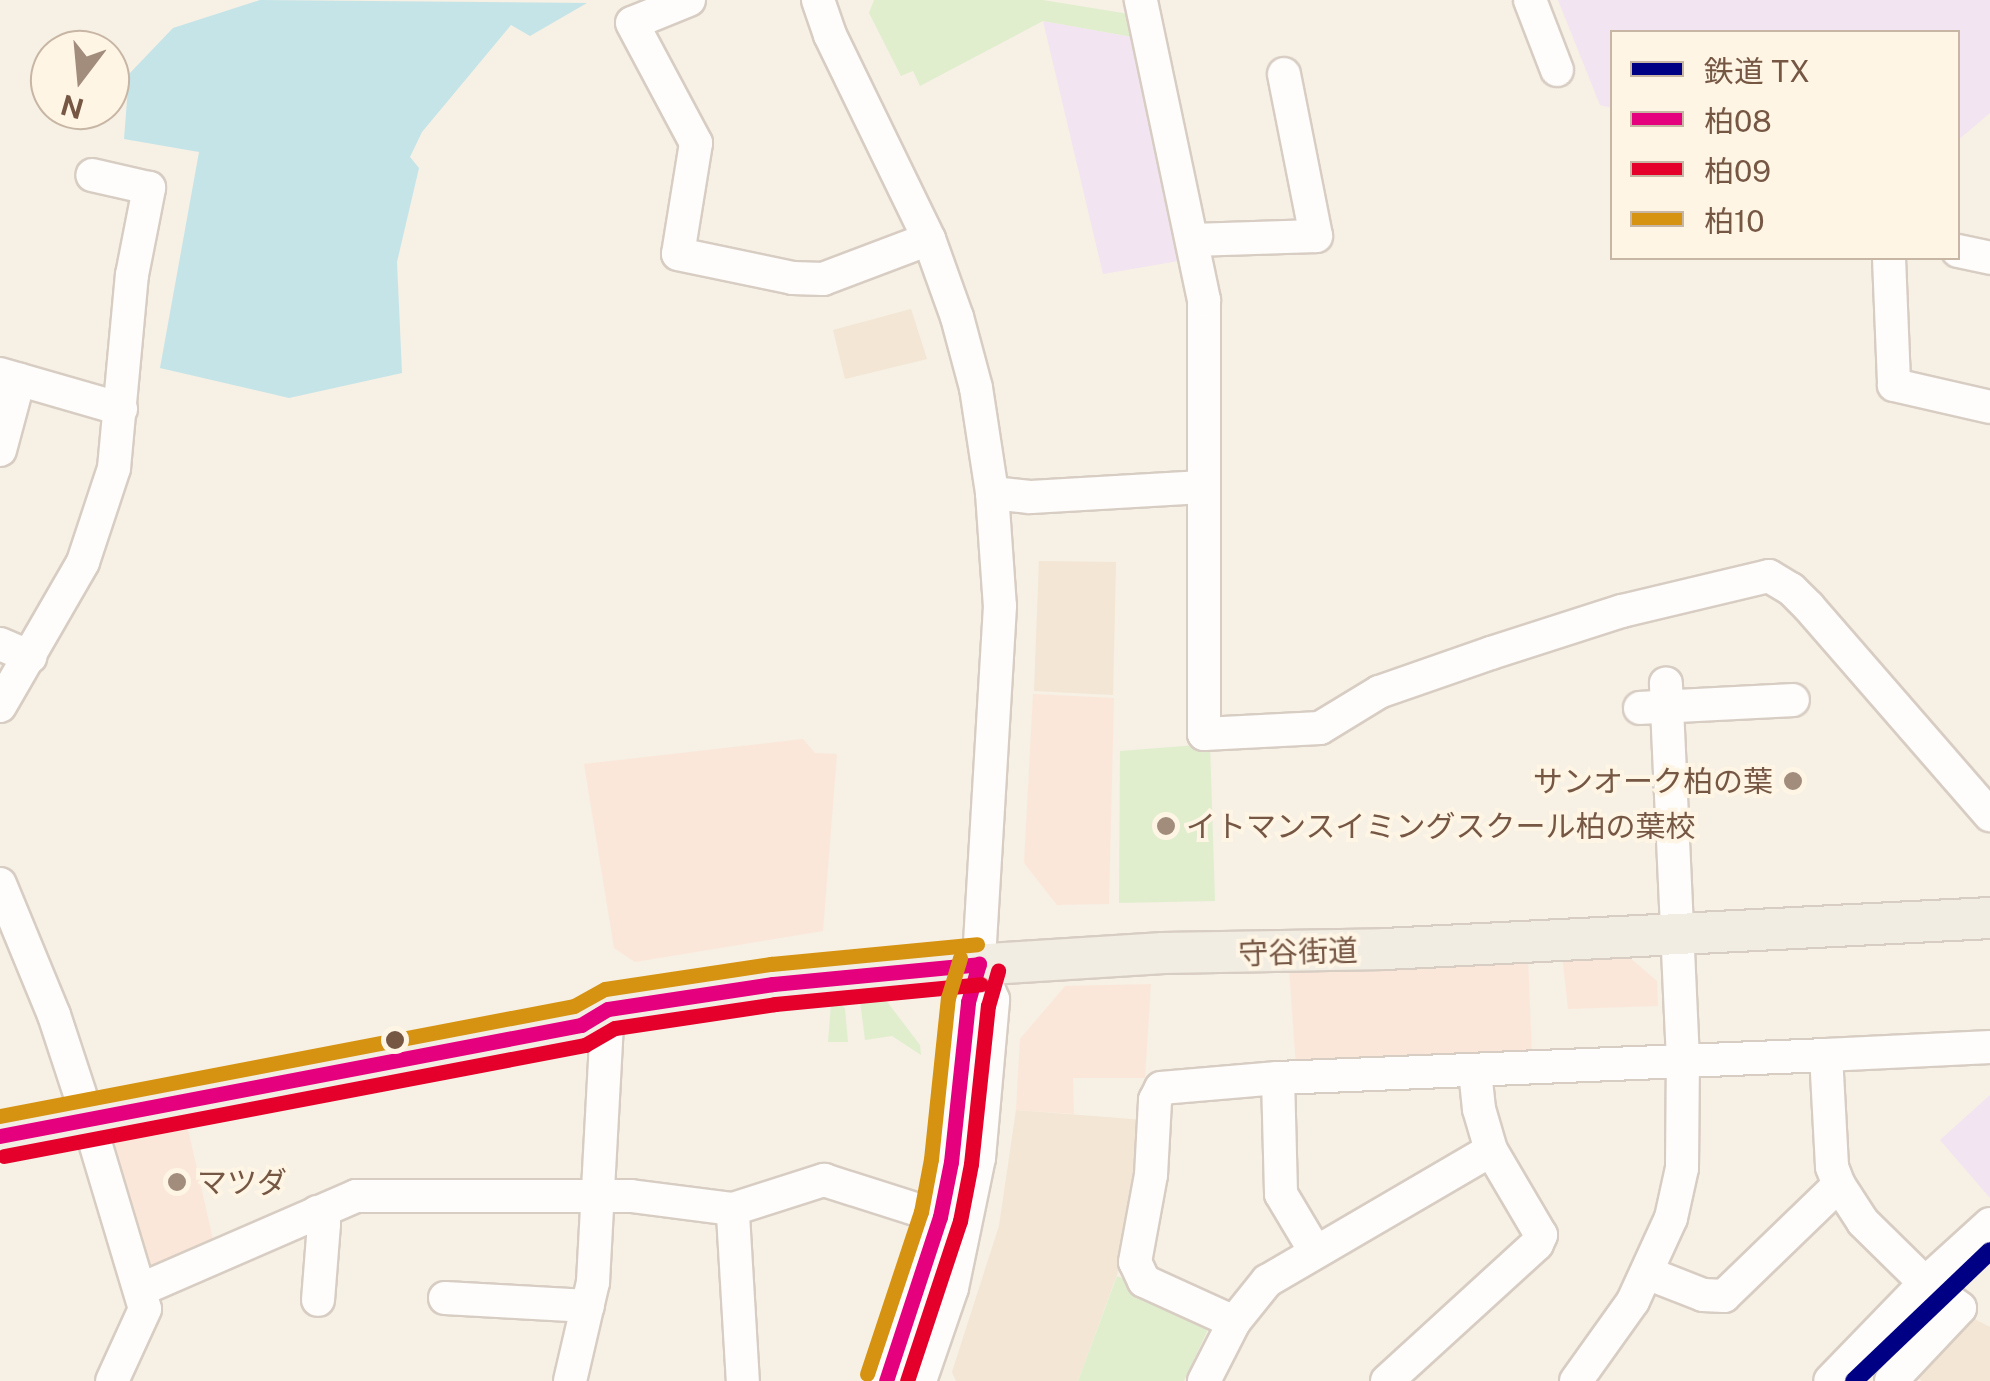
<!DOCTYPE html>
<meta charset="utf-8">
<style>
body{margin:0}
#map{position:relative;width:1990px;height:1381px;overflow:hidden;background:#f6f0e5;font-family:"Public Sans","Noto Sans JP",sans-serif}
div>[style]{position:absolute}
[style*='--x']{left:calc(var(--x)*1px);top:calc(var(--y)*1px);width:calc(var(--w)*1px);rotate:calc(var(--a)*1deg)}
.residential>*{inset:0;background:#f3e6d4}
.commercial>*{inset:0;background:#fbe7d9}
.education>*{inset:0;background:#f2e4f1}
.green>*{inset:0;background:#e0eece}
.water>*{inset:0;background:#c5e4e8}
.roads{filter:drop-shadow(2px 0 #d8cdc3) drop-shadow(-2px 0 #d8cdc3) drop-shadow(0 2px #d8cdc3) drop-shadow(0 -2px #d8cdc3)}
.minor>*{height:32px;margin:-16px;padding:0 16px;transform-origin:16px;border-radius:16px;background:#fefdfb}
.major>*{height:40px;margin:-20px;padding:0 20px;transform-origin:20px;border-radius:20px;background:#f2ede2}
.bus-1>*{height:15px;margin:-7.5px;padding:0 7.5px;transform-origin:7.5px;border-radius:7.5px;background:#e5007d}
.bus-2>*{height:15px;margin:-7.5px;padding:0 7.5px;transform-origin:7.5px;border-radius:7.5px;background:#e4002b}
.bus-3>*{height:15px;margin:-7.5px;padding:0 7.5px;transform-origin:7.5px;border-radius:7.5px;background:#d69211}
.rail-1>*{height:18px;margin:-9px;padding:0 9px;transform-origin:9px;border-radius:9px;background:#000084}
.dots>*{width:28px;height:28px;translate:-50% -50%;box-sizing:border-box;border:5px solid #fff5e5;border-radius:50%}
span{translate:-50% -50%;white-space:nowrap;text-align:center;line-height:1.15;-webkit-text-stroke:8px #fff5e5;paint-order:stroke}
.poi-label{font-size:30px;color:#755744}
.right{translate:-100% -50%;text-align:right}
.left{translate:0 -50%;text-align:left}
.street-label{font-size:30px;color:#755744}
.legend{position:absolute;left:1610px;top:30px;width:350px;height:230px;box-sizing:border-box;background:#fff5e5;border:2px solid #c8b6a5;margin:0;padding:12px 18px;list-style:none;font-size:30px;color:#755744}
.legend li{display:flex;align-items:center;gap:20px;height:50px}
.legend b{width:50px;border:2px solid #c8b6a5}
.north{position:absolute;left:30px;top:30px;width:100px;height:100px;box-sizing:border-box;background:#fff5e5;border:2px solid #c8b6a5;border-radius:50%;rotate:196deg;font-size:28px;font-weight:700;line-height:40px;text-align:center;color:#755744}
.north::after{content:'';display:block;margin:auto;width:35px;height:45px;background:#a28d7c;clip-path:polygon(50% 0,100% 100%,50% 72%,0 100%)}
</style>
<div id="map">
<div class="residential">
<i style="clip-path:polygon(911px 309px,927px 359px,845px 379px,833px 330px)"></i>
<i style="clip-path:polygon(1039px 561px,1116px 562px,1113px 695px,1034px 691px)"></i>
<i style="clip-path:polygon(1016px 1110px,1144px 1120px,1125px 1253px,1078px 1381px,956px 1381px,952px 1372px,999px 1226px)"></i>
<i style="clip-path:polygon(1965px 1314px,1990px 1327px,1990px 1381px,1922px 1381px,1914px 1374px)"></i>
</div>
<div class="commercial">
<i style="clip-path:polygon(1033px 694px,1114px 698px,1109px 904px,1057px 905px,1024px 863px)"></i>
<i style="clip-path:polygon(803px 739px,815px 753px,837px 754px,823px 931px,635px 962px,614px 948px,584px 764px)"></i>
<i style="clip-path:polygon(1623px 952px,1657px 981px,1658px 1006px,1568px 1009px,1562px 955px)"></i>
<i style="clip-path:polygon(1528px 956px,1532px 1056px,1296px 1067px,1289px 968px)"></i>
<i style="clip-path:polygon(1151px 984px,1145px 1078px,1073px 1078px,1074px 1114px,1016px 1110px,1020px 1039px,1065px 986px)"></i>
<i style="clip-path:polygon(185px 1116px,214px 1244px,147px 1274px,99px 1134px)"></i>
</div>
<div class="education">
<i style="clip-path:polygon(1558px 0,1990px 0,1990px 113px,1958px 140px,1958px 32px,1612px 32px,1612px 108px,1600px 105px)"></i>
<i style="clip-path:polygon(1043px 21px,1138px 38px,1184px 260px,1103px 274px)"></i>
<i style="clip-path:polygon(1990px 1095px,1990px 1198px,1940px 1140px)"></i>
</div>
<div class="green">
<i style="clip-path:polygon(874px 0,1043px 0,1135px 15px,1138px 38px,1043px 21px,920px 86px,913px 71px,901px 76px,869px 13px)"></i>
<i style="clip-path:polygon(1210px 744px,1215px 901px,1119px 903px,1120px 751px)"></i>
<i style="clip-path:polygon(885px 999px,920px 1045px,921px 1055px,892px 1036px,865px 1040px,860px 1001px)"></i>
<i style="clip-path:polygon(840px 1003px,845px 1009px,848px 1042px,828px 1042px,831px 1004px)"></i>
<i style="clip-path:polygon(1117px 1276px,1206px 1315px,1210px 1325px,1184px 1381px,1078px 1381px)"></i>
</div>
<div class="water">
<i style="clip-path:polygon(260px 0,587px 3px,530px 36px,511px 25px,422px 132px,410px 157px,419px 168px,397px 262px,402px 373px,289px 398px,160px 368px,199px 152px,124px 139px,129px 74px,173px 28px)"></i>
</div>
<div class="roads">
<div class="minor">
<i style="--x:689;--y:0;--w:61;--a:158"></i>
<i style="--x:632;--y:23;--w:136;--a:61.9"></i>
<i style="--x:696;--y:143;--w:112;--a:99.2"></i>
<i style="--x:678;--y:254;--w:117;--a:11.8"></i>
<i style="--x:793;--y:278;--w:30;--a:2"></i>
<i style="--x:823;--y:279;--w:113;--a:-20.7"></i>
<i style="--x:818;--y:0;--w:37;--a:71"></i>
<i style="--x:830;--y:35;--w:227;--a:64.1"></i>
<i style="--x:929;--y:239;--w:83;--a:70.3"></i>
<i style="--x:957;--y:317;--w:73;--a:75"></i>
<i style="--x:976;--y:388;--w:106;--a:81.3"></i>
<i style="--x:992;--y:493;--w:113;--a:86"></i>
<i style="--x:1000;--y:606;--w:359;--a:93.4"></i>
<i style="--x:979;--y:964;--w:40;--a:106"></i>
<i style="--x:968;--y:1002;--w:161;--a:96.1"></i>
<i style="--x:951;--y:1162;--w:120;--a:103.5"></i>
<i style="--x:923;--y:1279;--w:109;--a:109.9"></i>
<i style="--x:1530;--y:0;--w:75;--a:68.9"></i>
<i style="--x:1193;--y:240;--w:123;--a:-1.9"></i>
<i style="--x:1316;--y:236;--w:165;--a:-101.2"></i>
<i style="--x:1958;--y:251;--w:33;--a:12"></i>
<i style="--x:1889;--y:258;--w:127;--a:87.7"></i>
<i style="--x:1894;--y:385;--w:98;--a:12.9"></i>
<i style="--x:0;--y:374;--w:126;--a:16.1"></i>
<i style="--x:0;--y:450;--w:73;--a:-75"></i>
<i style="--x:1204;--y:487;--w:247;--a:90"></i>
<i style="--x:1204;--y:734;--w:116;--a:-3"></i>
<i style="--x:1320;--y:728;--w:69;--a:-31.4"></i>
<i style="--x:1379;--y:692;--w:119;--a:-19.2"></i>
<i style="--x:1491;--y:653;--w:138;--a:-17.8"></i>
<i style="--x:1622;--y:611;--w:151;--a:-13.4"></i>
<i style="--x:1769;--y:576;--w:26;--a:31"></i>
<i style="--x:1791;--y:589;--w:25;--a:45"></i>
<i style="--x:1809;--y:607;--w:276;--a:49"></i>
<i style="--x:992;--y:493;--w:38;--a:6"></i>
<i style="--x:1030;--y:497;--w:174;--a:-3.3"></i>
<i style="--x:1204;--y:487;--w:187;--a:-90"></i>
<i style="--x:1204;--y:300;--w:307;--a:-101.9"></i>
<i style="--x:0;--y:644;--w:33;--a:23"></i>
<i style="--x:0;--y:706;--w:166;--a:-60"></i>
<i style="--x:83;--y:562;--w:99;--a:-71.7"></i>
<i style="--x:114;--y:468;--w:194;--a:-84.7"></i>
<i style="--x:132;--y:275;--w:89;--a:-78.9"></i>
<i style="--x:149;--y:188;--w:58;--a:-167.2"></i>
<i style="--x:1640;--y:708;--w:153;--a:-3"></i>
<i style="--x:0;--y:884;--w:142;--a:67.6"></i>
<i style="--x:54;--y:1015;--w:86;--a:71.8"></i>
<i style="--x:1826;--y:1055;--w:164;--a:-2.8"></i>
<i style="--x:1278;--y:1078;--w:116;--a:88.5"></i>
<i style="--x:1281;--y:1194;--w:66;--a:59.2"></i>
<i style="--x:88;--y:1119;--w:198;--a:73.3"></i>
<i style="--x:145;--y:1309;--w:79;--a:114.6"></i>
<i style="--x:317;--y:1212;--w:14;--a:60"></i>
<i style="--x:324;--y:1224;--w:76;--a:94.5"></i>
<i style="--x:733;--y:1215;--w:166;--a:86.6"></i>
<i style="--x:1647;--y:1273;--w:60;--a:21.4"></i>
<i style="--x:1703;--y:1295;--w:21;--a:3"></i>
<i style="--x:1724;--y:1296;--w:160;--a:-44"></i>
<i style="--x:142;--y:1289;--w:233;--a:-23.5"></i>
<i style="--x:356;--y:1196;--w:275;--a:0"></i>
<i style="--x:631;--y:1196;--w:103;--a:7.3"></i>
<i style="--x:733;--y:1209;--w:96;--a:-17.7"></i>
<i style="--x:824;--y:1180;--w:122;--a:17.7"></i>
<i style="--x:445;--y:1298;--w:143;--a:3.2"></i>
<i style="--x:1234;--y:1322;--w:53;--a:-51.2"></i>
<i style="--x:1267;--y:1281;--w:259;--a:-30.3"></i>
<i style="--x:570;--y:1381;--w:102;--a:-76.9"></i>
<i style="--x:593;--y:1282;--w:273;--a:-86.9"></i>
<i style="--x:920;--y:1381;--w:98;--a:-71"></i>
<i style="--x:952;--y:1288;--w:133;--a:-78.3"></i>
<i style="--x:979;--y:1158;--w:159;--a:-84.9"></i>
<i style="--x:993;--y:1000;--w:39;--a:-111"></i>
<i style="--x:1204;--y:1381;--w:66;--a:-63"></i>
<i style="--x:1234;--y:1322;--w:99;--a:-155.5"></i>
<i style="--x:1144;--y:1281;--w:21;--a:-115"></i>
<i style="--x:1135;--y:1262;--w:88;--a:-79.6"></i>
<i style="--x:1151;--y:1175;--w:75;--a:-86.9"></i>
<i style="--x:1155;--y:1100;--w:13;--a:-63"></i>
<i style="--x:1161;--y:1088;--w:117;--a:-4.9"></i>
<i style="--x:1278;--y:1078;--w:548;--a:-2.4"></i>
<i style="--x:1826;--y:1055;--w:112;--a:86.9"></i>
<i style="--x:1832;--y:1167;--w:19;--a:69"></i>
<i style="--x:1839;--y:1185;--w:44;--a:57"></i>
<i style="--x:1863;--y:1222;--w:87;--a:44.5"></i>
<i style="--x:1925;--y:1283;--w:136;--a:134.1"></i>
<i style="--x:1387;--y:1381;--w:203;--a:-42.4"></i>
<i style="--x:1537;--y:1244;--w:10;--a:-66"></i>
<i style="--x:1541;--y:1235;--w:99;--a:-120.5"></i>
<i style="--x:1491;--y:1150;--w:43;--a:-106.3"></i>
<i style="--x:1479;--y:1109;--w:38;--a:-96"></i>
<i style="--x:1576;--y:1381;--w:98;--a:-54.5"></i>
<i style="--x:1633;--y:1301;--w:91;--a:-65.4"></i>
<i style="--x:1671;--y:1218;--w:51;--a:-77.6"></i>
<i style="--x:1682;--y:1168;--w:108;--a:-89.5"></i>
<i style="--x:1683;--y:1060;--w:377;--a:-92.6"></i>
<i style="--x:1891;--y:1381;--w:100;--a:-46.6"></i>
<i style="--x:1960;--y:1308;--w:43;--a:-144.5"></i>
<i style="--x:1925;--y:1283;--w:88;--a:-42.2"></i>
</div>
<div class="major">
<i style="--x:0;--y:1136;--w:592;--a:-10.82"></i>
<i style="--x:581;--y:1025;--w:31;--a:-31"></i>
<i style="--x:608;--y:1009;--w:305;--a:-7.5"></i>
<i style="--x:910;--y:969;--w:254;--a:-3.6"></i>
<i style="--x:1163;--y:953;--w:222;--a:-1"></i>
<i style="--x:1385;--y:949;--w:606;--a:-2.93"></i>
</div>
</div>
<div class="bus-1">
<i style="--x:0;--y:1136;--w:592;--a:-10.82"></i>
<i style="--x:581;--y:1025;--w:31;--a:-31"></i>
<i style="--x:608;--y:1009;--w:167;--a:-8.6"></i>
<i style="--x:773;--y:984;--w:207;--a:-5.5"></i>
<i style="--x:886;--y:1381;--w:173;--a:-71.8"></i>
<i style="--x:940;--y:1217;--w:56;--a:-78.7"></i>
<i style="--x:951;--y:1162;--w:161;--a:-83.9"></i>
<i style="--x:968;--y:1002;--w:40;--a:-74"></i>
</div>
<div class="bus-2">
<i style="--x:4;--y:1156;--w:592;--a:-10.82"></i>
<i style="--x:585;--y:1045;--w:34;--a:-30"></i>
<i style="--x:615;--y:1028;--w:162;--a:-8.5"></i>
<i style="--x:775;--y:1004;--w:207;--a:-5.5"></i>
<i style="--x:907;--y:1381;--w:169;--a:-71.7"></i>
<i style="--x:960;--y:1221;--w:58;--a:-79.1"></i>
<i style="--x:971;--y:1164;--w:159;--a:-83.9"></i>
<i style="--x:988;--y:1006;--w:37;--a:-74"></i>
</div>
<div class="bus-3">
<i style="--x:0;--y:1116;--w:584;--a:-10.85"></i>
<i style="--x:574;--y:1006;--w:35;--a:-29"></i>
<i style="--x:605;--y:989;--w:168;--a:-8.6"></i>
<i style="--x:771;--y:964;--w:207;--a:-5.5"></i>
<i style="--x:867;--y:1374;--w:171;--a:-71.6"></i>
<i style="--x:921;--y:1212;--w:54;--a:-79.3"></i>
<i style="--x:931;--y:1159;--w:162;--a:-84"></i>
<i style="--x:948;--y:998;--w:42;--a:-73.3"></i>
</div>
<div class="rail-1">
<i style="--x:1854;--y:1381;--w:188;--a:-43.7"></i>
</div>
<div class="dots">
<i style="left:1793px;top:781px;background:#a28d7c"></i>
<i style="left:1166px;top:826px;background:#a28d7c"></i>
<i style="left:395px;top:1040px;background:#755744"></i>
<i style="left:177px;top:1182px;background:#a28d7c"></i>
</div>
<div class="poi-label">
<span class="right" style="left:1773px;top:781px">サンオーク柏の葉</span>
<span class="left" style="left:1186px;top:826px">イトマンスイミングスクール柏の葉校</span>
<span class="left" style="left:197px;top:1182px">マツダ</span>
</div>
<div class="street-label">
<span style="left:1298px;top:952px;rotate:-2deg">守谷街道</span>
</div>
<ul class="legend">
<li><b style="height:12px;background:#000084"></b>鉄道 TX</li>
<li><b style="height:12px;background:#e5007d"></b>柏08</li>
<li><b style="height:12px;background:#e4002b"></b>柏09</li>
<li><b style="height:12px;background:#d69211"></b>柏10</li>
</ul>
<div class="north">N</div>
</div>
